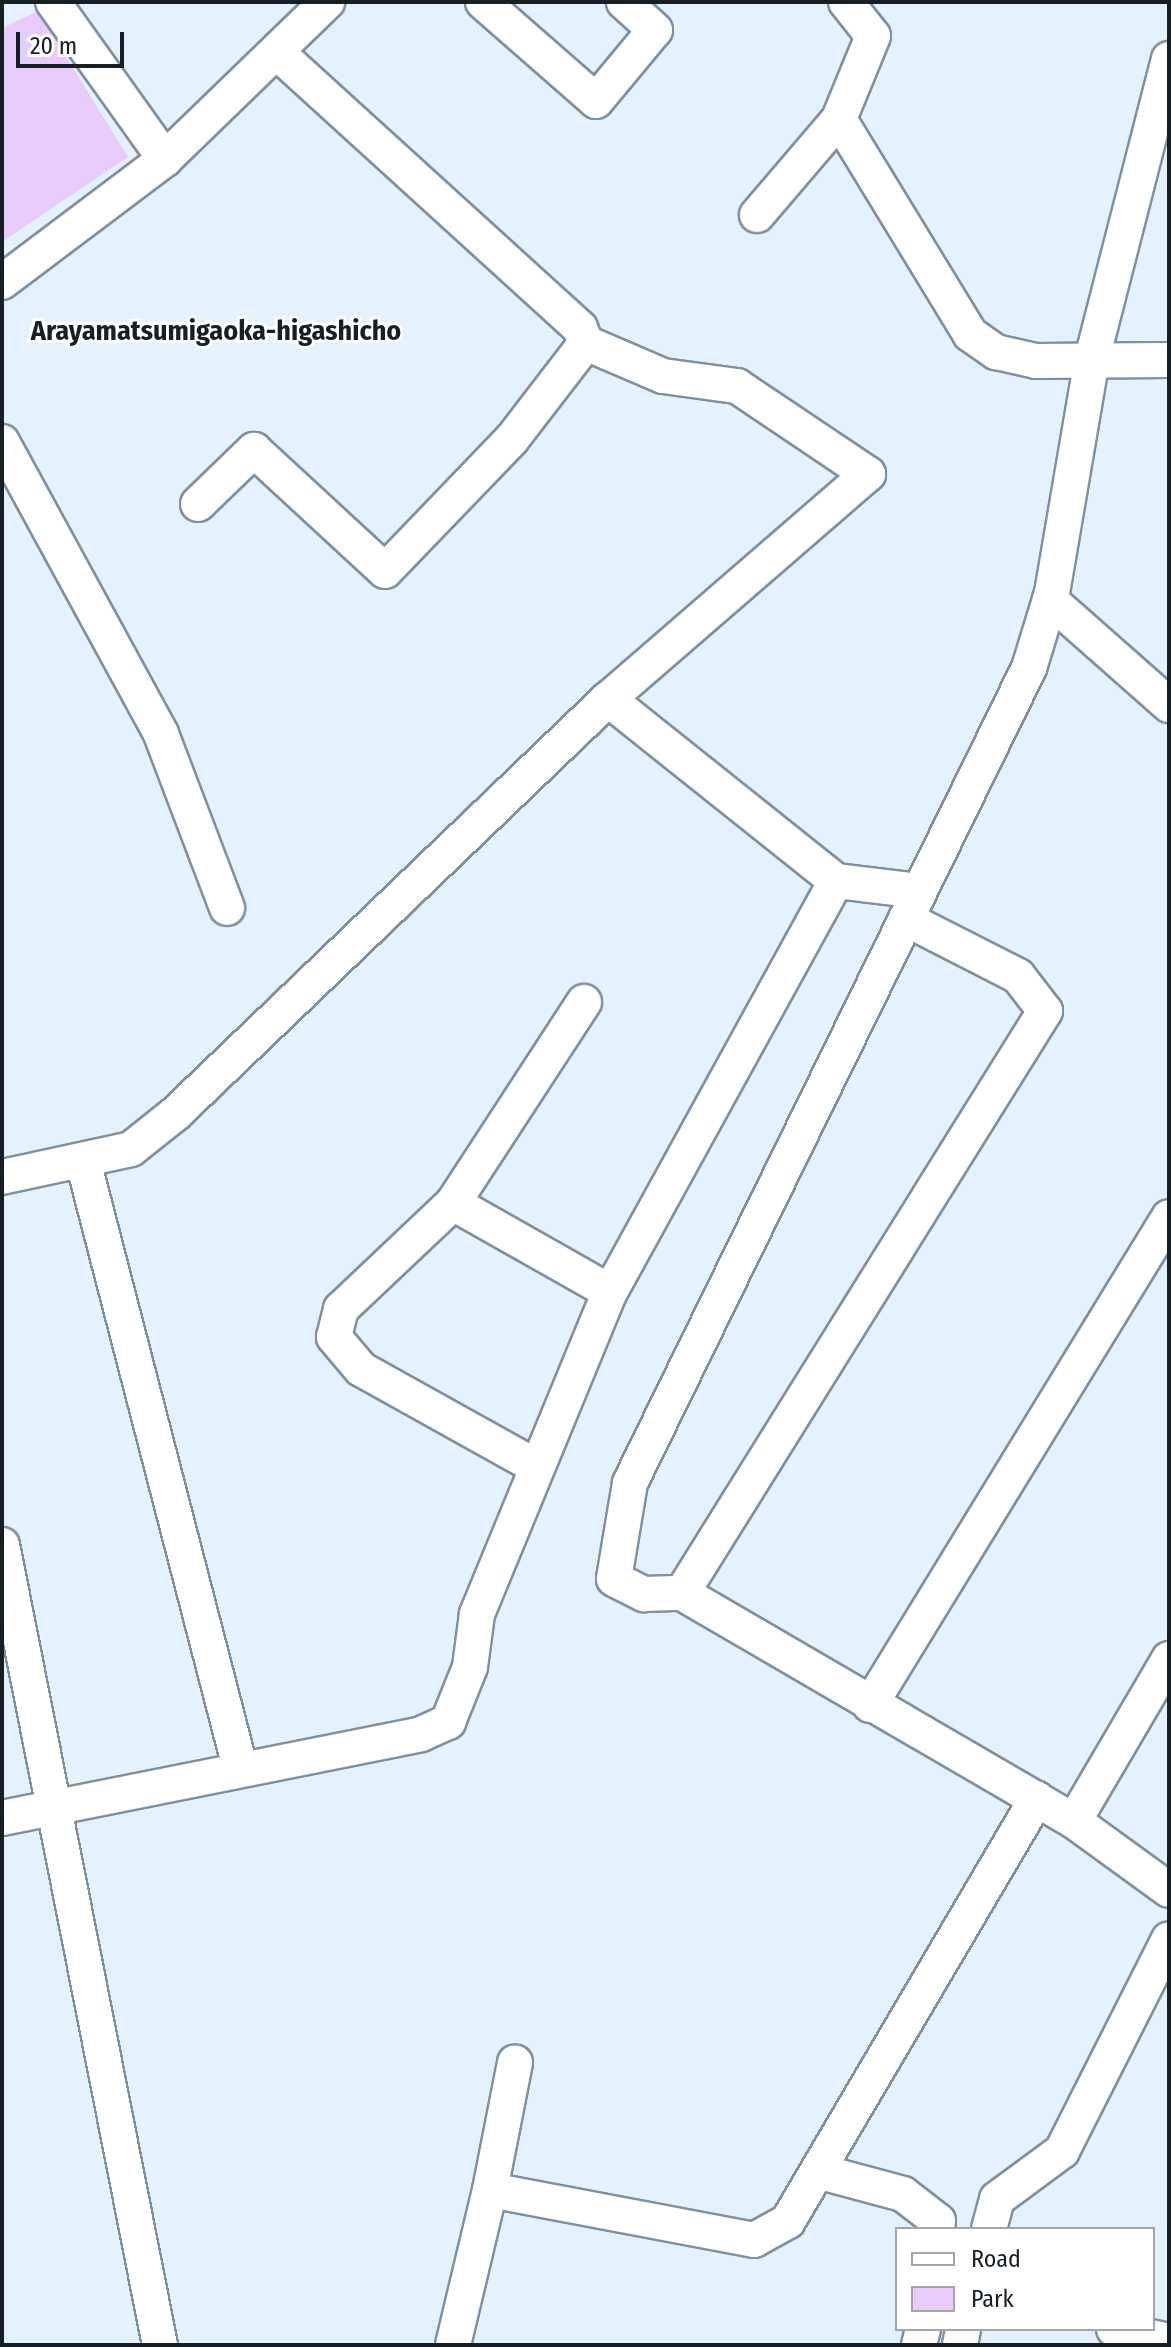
<!DOCTYPE html>
<style>
body{margin:0}
#map{position:relative;width:1171px;height:2347px;overflow:hidden;background:#e4f2ff;font-family:"Fira Sans Condensed",sans-serif}
div>[style]{position:absolute}
[style*='--x']{left:calc(var(--x)*1px);top:calc(var(--y)*1px);width:calc(var(--w)*1px);rotate:calc(var(--a)*1deg)}
.green>*{inset:0;background:#e7ccfb}
.roads{filter:drop-shadow(2px 0 #80909f) drop-shadow(-2px 0 #80909f) drop-shadow(0 2px #80909f) drop-shadow(0 -2px #80909f)}
.street>*{height:34px;margin:-17px;padding:0 17px;transform-origin:17px;border-radius:17px;background:#fff}
span{translate:-50% -50%;white-space:nowrap;text-align:center;line-height:1.15;-webkit-text-stroke:6px #fff;paint-order:stroke}
.quarter-label{font-size:28px;color:#181f24;font-weight:700}
.frame{position:absolute;inset:0;border:4px solid #181f24;pointer-events:none}
.legend{position:absolute;left:895px;top:2227px;width:260px;height:104px;box-sizing:border-box;background:#fff;border:2px solid #a3a5a7;margin:0;padding:10px 14px;list-style:none;font-size:24px;color:#181f24}
.legend li{display:flex;align-items:center;gap:16px;height:40px}
.legend b{width:40px;border:2px solid #a3a5a7}
.scale{position:absolute;left:16px;top:32px;width:108px;height:36px;box-sizing:border-box;border:4px solid #181f24;border-top:0;padding-left:10px;font-size:24px;line-height:28px;white-space:nowrap;color:#181f24;-webkit-text-stroke:6px #fff;paint-order:stroke}
</style>
<div id="map">
<div class="green">
<i style="clip-path:polygon(38px 11px,128px 157px,2px 242px,2px 28px)"></i>
</div>
<div class="roads">
<div class="street">
<i style="--x:53;--y:2;--w:193;--a:54.5"></i>
<i style="--x:483;--y:2;--w:150;--a:41.2"></i>
<i style="--x:596;--y:101;--w:92;--a:-50.3"></i>
<i style="--x:655;--y:30;--w:42;--a:-137.9"></i>
<i style="--x:846;--y:2;--w:43;--a:51.5"></i>
<i style="--x:873;--y:36;--w:90;--a:112.3"></i>
<i style="--x:839;--y:119;--w:252;--a:58.6"></i>
<i style="--x:970;--y:334;--w:32;--a:35"></i>
<i style="--x:996;--y:352;--w:41;--a:12.7"></i>
<i style="--x:1036;--y:361;--w:133;--a:-0.4"></i>
<i style="--x:1169;--y:59;--w:310;--a:104.4"></i>
<i style="--x:1092;--y:359;--w:237;--a:99.7"></i>
<i style="--x:1052;--y:593;--w:78;--a:107"></i>
<i style="--x:1029;--y:668;--w:907;--a:116.09"></i>
<i style="--x:630;--y:1483;--w:97;--a:99.5"></i>
<i style="--x:614;--y:1579;--w:34;--a:27"></i>
<i style="--x:644;--y:1594;--w:38;--a:-2"></i>
<i style="--x:682;--y:1593;--w:453;--a:30.2"></i>
<i style="--x:1074;--y:1821;--w:117;--a:36"></i>
<i style="--x:757;--y:215;--w:126;--a:-49.5"></i>
<i style="--x:2;--y:282;--w:204;--a:-37"></i>
<i style="--x:165;--y:159;--w:226;--a:-44.1"></i>
<i style="--x:586;--y:343;--w:84;--a:23.2"></i>
<i style="--x:663;--y:376;--w:75;--a:7.7"></i>
<i style="--x:737;--y:386;--w:158;--a:33.9"></i>
<i style="--x:868;--y:474;--w:344;--a:139.1"></i>
<i style="--x:2;--y:442;--w:332;--a:61.4"></i>
<i style="--x:161;--y:734;--w:186;--a:69.2"></i>
<i style="--x:198;--y:504;--w:78;--a:-44"></i>
<i style="--x:254;--y:450;--w:178;--a:42.7"></i>
<i style="--x:385;--y:571;--w:183;--a:-46.1"></i>
<i style="--x:512;--y:439;--w:121;--a:-52.4"></i>
<i style="--x:586;--y:343;--w:16;--a:-112"></i>
<i style="--x:580;--y:328;--w:408;--a:-137.7"></i>
<i style="--x:1050;--y:600;--w:159;--a:41.4"></i>
<i style="--x:83;--y:1161;--w:626;--a:75.48"></i>
<i style="--x:2;--y:1177;--w:132;--a:-12.2"></i>
<i style="--x:131;--y:1149;--w:56;--a:-38.5"></i>
<i style="--x:175;--y:1114;--w:600;--a:-43.78"></i>
<i style="--x:608;--y:699;--w:292;--a:38.6"></i>
<i style="--x:453;--y:1203;--w:180;--a:29.5"></i>
<i style="--x:537;--y:1467;--w:201;--a:-150.9"></i>
<i style="--x:361;--y:1369;--w:42;--a:-130.2"></i>
<i style="--x:334;--y:1337;--w:29;--a:-76"></i>
<i style="--x:341;--y:1309;--w:154;--a:-43.4"></i>
<i style="--x:453;--y:1203;--w:240;--a:-56.9"></i>
<i style="--x:2;--y:1545;--w:815;--a:78.83"></i>
<i style="--x:682;--y:1593;--w:686;--a:-58.05"></i>
<i style="--x:1045;--y:1011;--w:44;--a:-127.6"></i>
<i style="--x:1018;--y:976;--w:126;--a:-153"></i>
<i style="--x:870;--y:1705;--w:572;--a:-58.5"></i>
<i style="--x:2;--y:1818;--w:427;--a:-11.3"></i>
<i style="--x:421;--y:1734;--w:30;--a:-24"></i>
<i style="--x:448;--y:1722;--w:59;--a:-68.2"></i>
<i style="--x:470;--y:1667;--w:53;--a:-82.5"></i>
<i style="--x:477;--y:1614;--w:348;--a:-67.6"></i>
<i style="--x:610;--y:1292;--w:469;--a:-61.2"></i>
<i style="--x:836;--y:881;--w:84;--a:6.9"></i>
<i style="--x:1074;--y:1821;--w:188;--a:-59.6"></i>
<i style="--x:821;--y:2172;--w:85;--a:15"></i>
<i style="--x:903;--y:2194;--w:44;--a:37.6"></i>
<i style="--x:938;--y:2221;--w:8;--a:97"></i>
<i style="--x:490;--y:2190;--w:130;--a:-78.9"></i>
<i style="--x:989;--y:2229;--w:31;--a:-75"></i>
<i style="--x:997;--y:2199;--w:81;--a:-36.4"></i>
<i style="--x:1062;--y:2151;--w:237;--a:-63.2"></i>
<i style="--x:1114;--y:2329;--w:56;--a:12.3"></i>
<i style="--x:453;--y:2345;--w:159;--a:-76.6"></i>
<i style="--x:490;--y:2190;--w:269;--a:10.7"></i>
<i style="--x:754;--y:2240;--w:39;--a:-29"></i>
<i style="--x:788;--y:2221;--w:490;--a:-59.5"></i>
<i style="--x:919;--y:2345;--w:16;--a:-76"></i>
<i style="--x:960;--y:2345;--w:16;--a:-79"></i>
</div>
</div>
<div class="quarter-label">
<span style="left:216px;top:331px">Arayamatsumigaoka-higashicho</span>
</div>
<div class="frame"></div>
<ul class="legend">
<li><b style="height:10px;background:#fff"></b>Road</li>
<li><b style="height:22px;background:#e7ccfb"></b>Park</li>
</ul>
<div class="scale">20 m</div>
</div>
